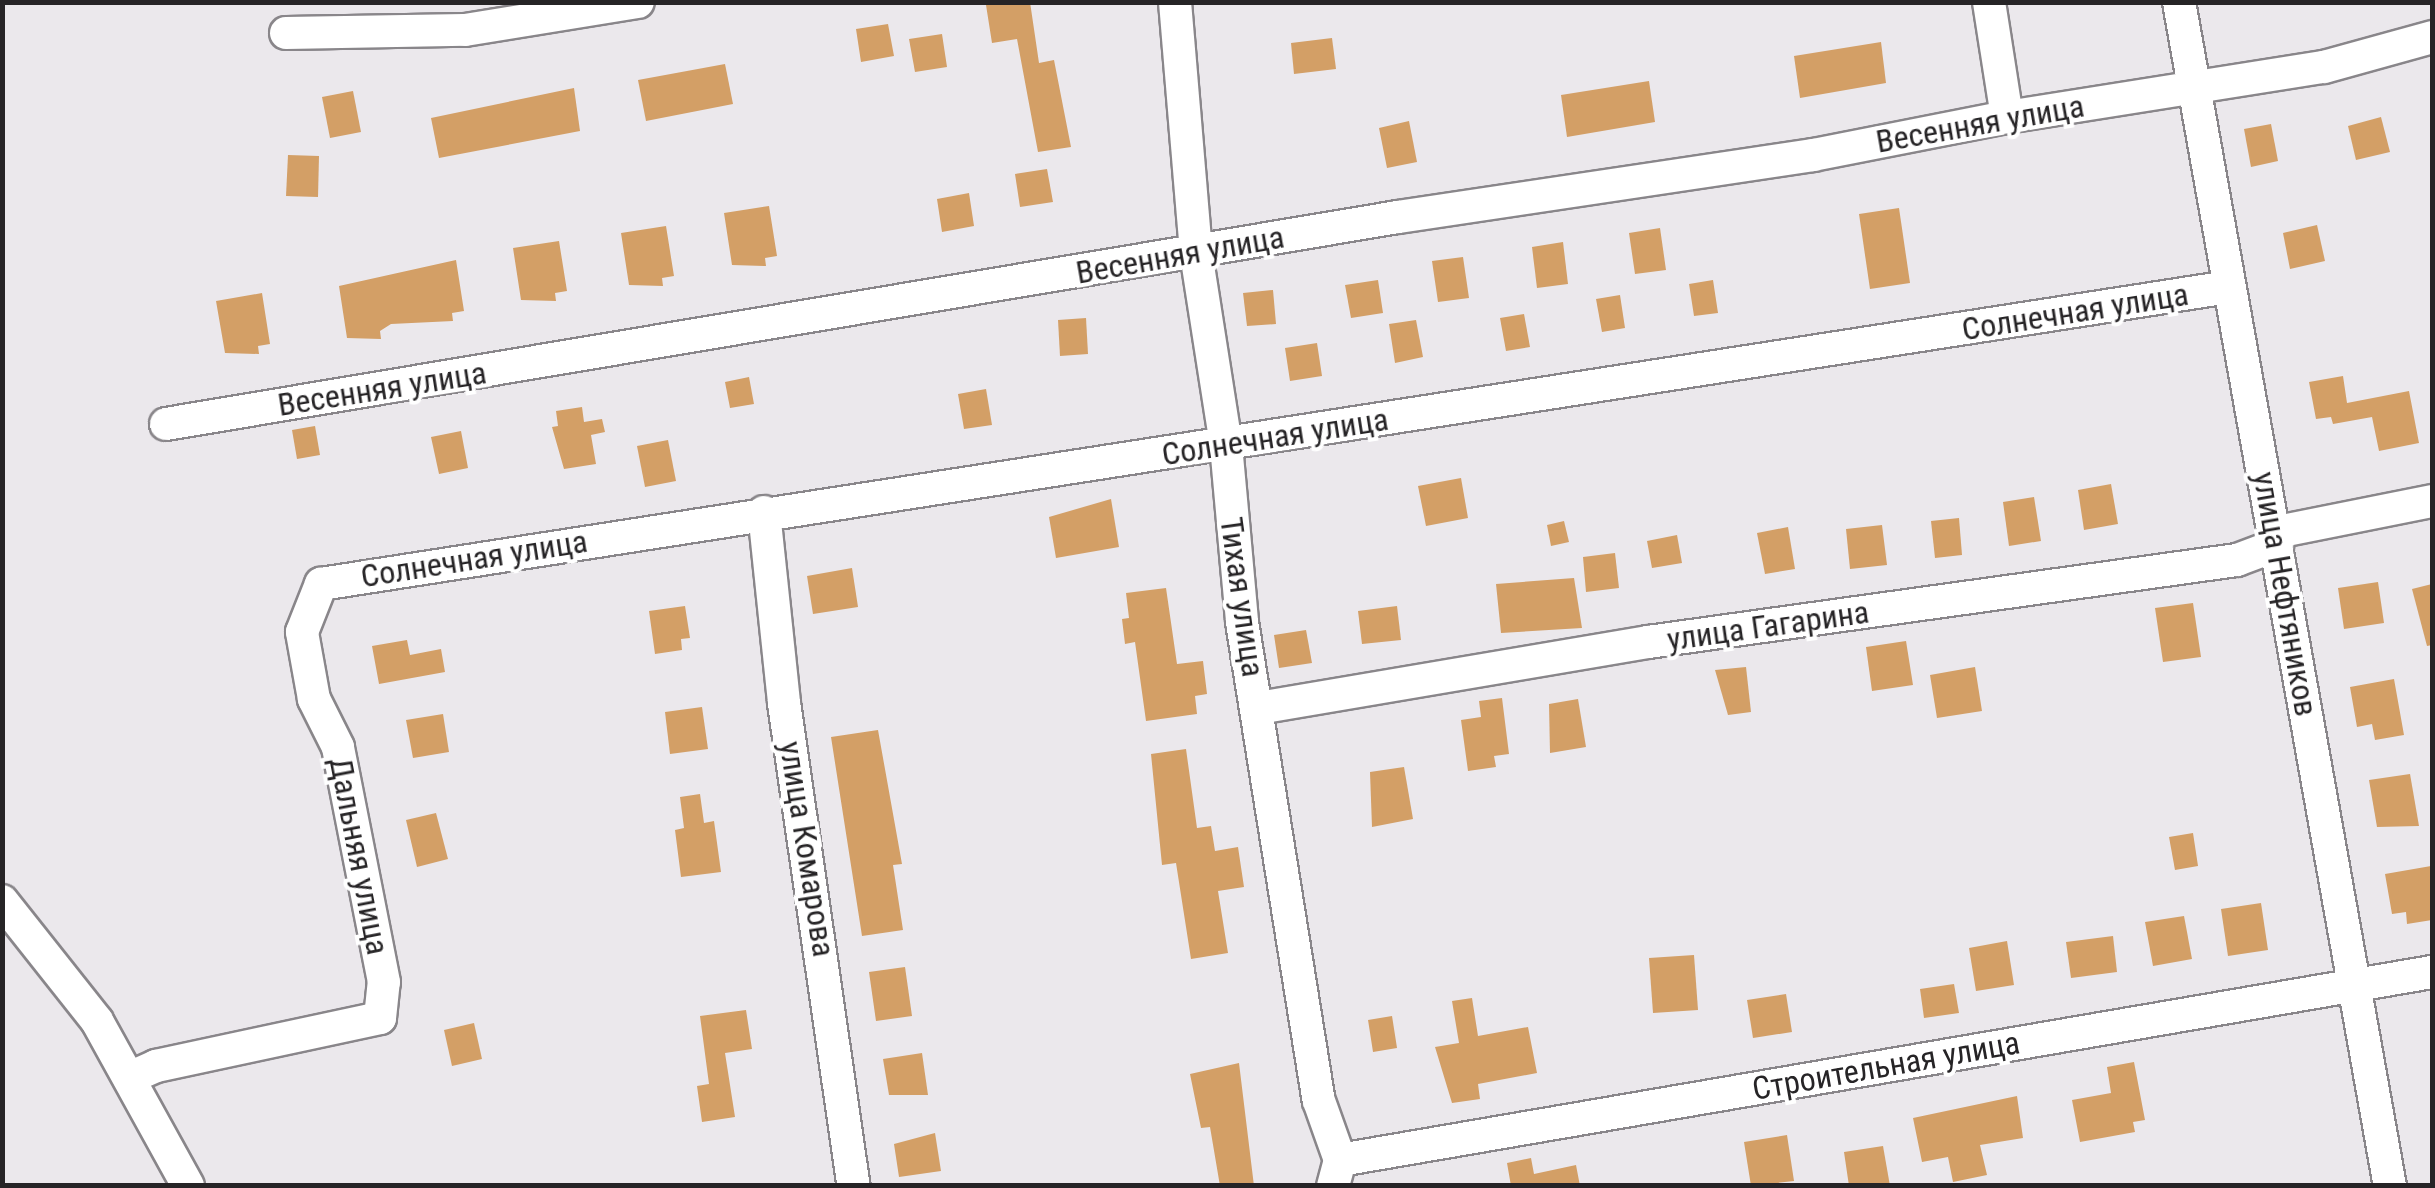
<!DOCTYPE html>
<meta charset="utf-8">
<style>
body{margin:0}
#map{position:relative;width:2435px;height:1188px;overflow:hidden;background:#ebe8ec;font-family:"Roboto Condensed",sans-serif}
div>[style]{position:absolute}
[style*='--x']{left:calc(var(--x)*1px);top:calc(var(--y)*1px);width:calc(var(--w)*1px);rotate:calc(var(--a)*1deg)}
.building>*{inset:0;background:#d39f66}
.roads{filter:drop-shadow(2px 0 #89868a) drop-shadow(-2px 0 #89868a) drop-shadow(0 2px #89868a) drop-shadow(0 -2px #89868a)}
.minor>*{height:32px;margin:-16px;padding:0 16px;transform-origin:16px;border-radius:16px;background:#fff}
span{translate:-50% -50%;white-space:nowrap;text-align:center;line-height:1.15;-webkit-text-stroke:8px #fff;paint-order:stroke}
.street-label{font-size:32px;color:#262426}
.frame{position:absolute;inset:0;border:5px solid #262426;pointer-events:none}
</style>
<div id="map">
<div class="building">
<i style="clip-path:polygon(1030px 2px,1039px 63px,1054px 60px,1071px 147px,1038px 152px,1017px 39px,992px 43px,986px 5px)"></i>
<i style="clip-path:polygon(888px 24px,894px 56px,861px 62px,856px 29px)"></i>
<i style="clip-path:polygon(942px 34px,947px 67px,915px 72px,909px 39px)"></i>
<i style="clip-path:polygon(1332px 38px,1336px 69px,1294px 74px,1291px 43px)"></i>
<i style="clip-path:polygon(1881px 42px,1886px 83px,1800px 98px,1794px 56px)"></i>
<i style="clip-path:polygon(725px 64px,733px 104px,646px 121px,638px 80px)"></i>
<i style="clip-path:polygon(1649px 81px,1655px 122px,1567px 137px,1561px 95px)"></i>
<i style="clip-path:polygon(574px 88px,580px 131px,439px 158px,431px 118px)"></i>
<i style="clip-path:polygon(353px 91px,361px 132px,330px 138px,322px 97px)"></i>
<i style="clip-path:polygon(2381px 117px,2390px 152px,2356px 160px,2348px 126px)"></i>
<i style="clip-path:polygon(1409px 121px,1417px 162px,1387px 168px,1379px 128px)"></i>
<i style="clip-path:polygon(2271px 124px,2278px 161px,2251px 167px,2244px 129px)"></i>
<i style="clip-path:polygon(288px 155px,319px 156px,318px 197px,286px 196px)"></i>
<i style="clip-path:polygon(1047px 169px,1053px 202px,1020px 207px,1015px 174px)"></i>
<i style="clip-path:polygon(969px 193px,974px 226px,942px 232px,937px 199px)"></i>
<i style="clip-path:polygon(769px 206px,777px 256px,765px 258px,766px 266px,732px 265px,724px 213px)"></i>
<i style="clip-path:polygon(1899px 208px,1910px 283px,1870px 289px,1859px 214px)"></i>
<i style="clip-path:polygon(2317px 225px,2325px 261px,2290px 269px,2283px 233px)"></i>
<i style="clip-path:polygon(666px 226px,674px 276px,662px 278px,663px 286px,629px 285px,621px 233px)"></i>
<i style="clip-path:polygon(1660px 228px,1666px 270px,1635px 274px,1629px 233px)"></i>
<i style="clip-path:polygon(559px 241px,567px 291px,555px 293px,556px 301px,521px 300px,513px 248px)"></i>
<i style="clip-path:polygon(1563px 242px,1568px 284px,1537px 288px,1532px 247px)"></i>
<i style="clip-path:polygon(1463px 257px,1469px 298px,1438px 302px,1432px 261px)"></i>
<i style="clip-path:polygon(456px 260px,464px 311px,452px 313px,453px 321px,391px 324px,380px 331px,381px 339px,347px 338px,339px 286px)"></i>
<i style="clip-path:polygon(1378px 280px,1383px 313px,1351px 318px,1345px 285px)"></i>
<i style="clip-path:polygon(1713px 280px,1718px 313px,1694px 316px,1689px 284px)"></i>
<i style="clip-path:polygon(1273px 290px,1276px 324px,1247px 326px,1243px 293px)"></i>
<i style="clip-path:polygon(262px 293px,270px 344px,258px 346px,259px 354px,225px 353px,216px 301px)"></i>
<i style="clip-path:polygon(1620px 295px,1625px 328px,1602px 332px,1596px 299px)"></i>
<i style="clip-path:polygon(1524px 314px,1530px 347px,1506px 351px,1500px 318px)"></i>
<i style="clip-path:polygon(1086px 318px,1088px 354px,1060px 356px,1058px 320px)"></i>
<i style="clip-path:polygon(1416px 320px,1423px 357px,1395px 363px,1389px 324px)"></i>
<i style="clip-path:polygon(1317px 343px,1322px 376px,1290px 381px,1285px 348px)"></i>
<i style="clip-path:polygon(2343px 376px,2347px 403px,2409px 391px,2419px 443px,2379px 451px,2372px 417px,2333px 424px,2331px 417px,2316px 419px,2309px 382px)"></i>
<i style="clip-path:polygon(749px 377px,754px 404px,730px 408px,725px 382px)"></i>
<i style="clip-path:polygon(986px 389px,992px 425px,964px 429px,958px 394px)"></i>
<i style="clip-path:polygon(582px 407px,584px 422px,602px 419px,605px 432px,591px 435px,596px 464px,564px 469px,552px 427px,558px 426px,556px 411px)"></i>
<i style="clip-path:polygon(315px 426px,320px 455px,297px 459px,292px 430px)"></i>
<i style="clip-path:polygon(461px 431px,468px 468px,439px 474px,431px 437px)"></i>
<i style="clip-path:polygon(668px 440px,676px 481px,645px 487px,637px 446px)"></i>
<i style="clip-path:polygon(1461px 478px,1468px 518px,1426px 526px,1418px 486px)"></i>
<i style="clip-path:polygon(2111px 484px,2118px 524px,2084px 530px,2078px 490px)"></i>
<i style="clip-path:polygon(2034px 497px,2041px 541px,2009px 546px,2003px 502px)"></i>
<i style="clip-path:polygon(1111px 499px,1119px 547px,1056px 558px,1049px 517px)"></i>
<i style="clip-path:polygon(1959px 518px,1962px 555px,1935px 558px,1931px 521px)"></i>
<i style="clip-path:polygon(1564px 521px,1569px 542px,1551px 546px,1547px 525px)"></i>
<i style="clip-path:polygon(1882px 525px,1887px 565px,1850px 569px,1846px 529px)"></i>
<i style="clip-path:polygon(1788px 527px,1795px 569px,1765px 574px,1757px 533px)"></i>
<i style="clip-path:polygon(1677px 535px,1682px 563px,1652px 568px,1647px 541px)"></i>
<i style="clip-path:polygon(1615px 553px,1619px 588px,1586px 592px,1583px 557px)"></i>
<i style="clip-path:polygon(852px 568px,858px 607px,813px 614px,807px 576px)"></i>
<i style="clip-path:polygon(1574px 578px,1582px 628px,1501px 633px,1496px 584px)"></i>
<i style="clip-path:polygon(2378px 582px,2384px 623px,2344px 629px,2338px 588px)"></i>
<i style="clip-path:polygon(2432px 584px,2432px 645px,2427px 646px,2412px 589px)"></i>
<i style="clip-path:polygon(1166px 588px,1177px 664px,1203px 661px,1207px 694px,1195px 696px,1197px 714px,1146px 721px,1135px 642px,1125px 644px,1122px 619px,1129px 618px,1126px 593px)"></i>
<i style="clip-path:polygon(2193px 603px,2201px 657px,2163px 662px,2155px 608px)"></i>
<i style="clip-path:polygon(685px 606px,690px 638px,681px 639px,682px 650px,655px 654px,649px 611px)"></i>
<i style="clip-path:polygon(1397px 606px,1401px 640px,1362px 644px,1358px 611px)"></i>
<i style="clip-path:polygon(1306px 630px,1312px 663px,1279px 668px,1274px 635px)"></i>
<i style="clip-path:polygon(407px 640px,410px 655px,441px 649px,445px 672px,379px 684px,372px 646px)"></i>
<i style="clip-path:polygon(1906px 641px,1913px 685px,1872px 691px,1866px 647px)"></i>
<i style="clip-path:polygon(1746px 667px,1751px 712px,1728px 715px,1715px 670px)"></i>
<i style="clip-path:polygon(1975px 667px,1982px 711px,1937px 718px,1930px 675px)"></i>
<i style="clip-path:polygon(2394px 679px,2404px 735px,2375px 740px,2372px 724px,2357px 727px,2350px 687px)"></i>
<i style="clip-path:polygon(1502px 698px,1509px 754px,1494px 756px,1496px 767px,1468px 771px,1461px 720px,1481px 717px,1479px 701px)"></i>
<i style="clip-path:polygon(1578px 699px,1586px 747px,1550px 753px,1549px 704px)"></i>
<i style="clip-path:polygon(702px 707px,708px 749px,670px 754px,665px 712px)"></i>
<i style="clip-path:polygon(443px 714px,449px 752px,413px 758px,406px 720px)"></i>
<i style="clip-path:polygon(878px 730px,902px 864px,893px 865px,903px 930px,862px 936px,831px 737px)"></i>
<i style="clip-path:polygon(1186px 749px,1197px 828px,1211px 826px,1215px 851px,1238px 847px,1244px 887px,1218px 891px,1228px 953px,1191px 959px,1176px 863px,1162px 865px,1151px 754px)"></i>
<i style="clip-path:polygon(1404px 767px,1413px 819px,1372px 827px,1370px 772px)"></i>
<i style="clip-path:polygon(2410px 774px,2419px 826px,2377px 827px,2369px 780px)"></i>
<i style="clip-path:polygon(700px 794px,704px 823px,714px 821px,721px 872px,681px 877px,675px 830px,684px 828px,680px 797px)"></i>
<i style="clip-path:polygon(436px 813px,448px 859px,417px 867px,406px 820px)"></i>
<i style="clip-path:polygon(2193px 833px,2198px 866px,2175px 870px,2169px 837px)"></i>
<i style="clip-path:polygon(2431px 866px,2432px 920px,2407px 924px,2406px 912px,2392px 914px,2385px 874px)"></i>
<i style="clip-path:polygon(2261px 903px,2268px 950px,2228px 956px,2221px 909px)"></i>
<i style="clip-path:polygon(2184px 916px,2192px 959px,2153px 966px,2145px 922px)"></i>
<i style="clip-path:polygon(2113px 936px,2117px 972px,2071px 978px,2066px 942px)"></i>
<i style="clip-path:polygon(2007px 941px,2014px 985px,1976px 991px,1969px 948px)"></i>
<i style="clip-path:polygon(1694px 955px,1698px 1010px,1653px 1013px,1649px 958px)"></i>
<i style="clip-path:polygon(905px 967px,912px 1016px,876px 1021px,869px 972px)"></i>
<i style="clip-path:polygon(1954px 984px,1959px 1013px,1924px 1018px,1920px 989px)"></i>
<i style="clip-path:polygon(1786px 994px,1792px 1032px,1753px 1038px,1747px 1000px)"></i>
<i style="clip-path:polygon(1472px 998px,1478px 1036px,1528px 1027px,1537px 1073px,1478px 1084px,1480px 1099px,1452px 1103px,1435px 1047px,1459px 1043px,1452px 1001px)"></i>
<i style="clip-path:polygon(746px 1010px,752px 1049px,725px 1053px,735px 1117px,702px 1122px,697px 1086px,709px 1084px,700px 1016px)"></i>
<i style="clip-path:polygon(1392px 1016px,1397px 1048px,1373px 1052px,1368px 1020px)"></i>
<i style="clip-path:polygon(474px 1023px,482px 1059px,452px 1066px,444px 1030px)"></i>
<i style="clip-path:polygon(922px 1053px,928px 1095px,889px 1095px,883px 1059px)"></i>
<i style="clip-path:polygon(2134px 1062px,2145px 1120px,2133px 1122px,2135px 1132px,2080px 1142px,2072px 1100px,2111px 1093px,2107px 1067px)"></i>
<i style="clip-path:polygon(1239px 1063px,1254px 1186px,1220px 1186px,1210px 1127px,1201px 1128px,1190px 1074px)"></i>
<i style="clip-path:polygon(2017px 1096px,2023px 1138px,1980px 1145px,1987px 1175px,1953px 1182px,1948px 1157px,1922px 1162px,1913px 1118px)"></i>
<i style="clip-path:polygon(935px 1133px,941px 1171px,899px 1177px,894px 1144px)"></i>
<i style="clip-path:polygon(1787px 1135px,1794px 1181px,1751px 1186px,1744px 1142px)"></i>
<i style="clip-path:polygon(1883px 1146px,1890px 1186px,1849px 1186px,1844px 1152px)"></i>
<i style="clip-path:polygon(1531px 1158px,1534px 1174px,1576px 1165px,1580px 1186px,1511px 1186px,1507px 1163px)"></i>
</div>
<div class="roads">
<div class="minor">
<i style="--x:1175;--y:2;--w:252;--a:85.2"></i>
<i style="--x:1196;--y:253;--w:194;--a:81.1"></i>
<i style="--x:1226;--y:445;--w:178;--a:84.8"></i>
<i style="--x:1242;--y:622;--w:485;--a:80.9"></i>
<i style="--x:1319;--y:1101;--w:63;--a:70.4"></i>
<i style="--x:1340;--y:1160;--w:27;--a:105"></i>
<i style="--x:1989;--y:2;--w:116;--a:81.1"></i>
<i style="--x:2179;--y:2;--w:1203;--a:79.9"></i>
<i style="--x:286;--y:33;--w:179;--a:-1"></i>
<i style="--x:465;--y:30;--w:175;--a:-9.2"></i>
<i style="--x:166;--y:424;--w:1249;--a:-9.54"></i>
<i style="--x:1398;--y:217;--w:420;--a:-8.5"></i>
<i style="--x:1813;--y:155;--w:198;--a:-11.1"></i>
<i style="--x:2007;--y:117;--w:321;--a:-9"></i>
<i style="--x:2324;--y:67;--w:112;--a:-15.5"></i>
<i style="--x:764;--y:512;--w:192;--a:84"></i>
<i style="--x:784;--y:703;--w:488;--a:81.8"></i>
<i style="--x:2277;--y:532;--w:158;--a:-11.3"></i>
<i style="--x:1258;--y:708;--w:396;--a:-9.6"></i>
<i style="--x:1648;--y:642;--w:595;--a:-7.93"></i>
<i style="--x:2237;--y:560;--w:43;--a:-20.6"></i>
<i style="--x:2;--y:901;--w:153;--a:51.6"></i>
<i style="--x:97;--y:1021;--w:188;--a:61.1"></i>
<i style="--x:129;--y:1078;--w:30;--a:-24"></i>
<i style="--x:156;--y:1066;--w:229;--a:-12.1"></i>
<i style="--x:380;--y:1018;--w:36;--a:-84"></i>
<i style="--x:384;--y:982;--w:239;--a:-101.1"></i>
<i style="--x:338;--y:747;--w:54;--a:-116.6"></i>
<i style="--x:314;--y:699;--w:68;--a:-100.2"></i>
<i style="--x:302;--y:632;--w:52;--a:-68.4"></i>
<i style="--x:321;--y:584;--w:1930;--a:-8.85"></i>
<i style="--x:1340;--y:1160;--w:1108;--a:-9.77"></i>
</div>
</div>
<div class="street-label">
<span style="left:1980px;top:124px;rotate:-10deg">Весенняя улица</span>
<span style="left:1180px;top:255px;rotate:-10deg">Весенняя улица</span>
<span style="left:2075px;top:312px;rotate:-9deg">Солнечная улица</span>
<span style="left:382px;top:389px;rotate:-9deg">Весенняя улица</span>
<span style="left:1275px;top:437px;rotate:-9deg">Солнечная улица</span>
<span style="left:474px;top:559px;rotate:-9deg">Солнечная улица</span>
<span style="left:2285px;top:594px;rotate:80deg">улица Нефтяников</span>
<span style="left:1242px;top:597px;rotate:82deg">Тихая улица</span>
<span style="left:1768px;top:626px;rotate:-8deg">улица Гагарина</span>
<span style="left:807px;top:849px;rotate:81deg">улица Комарова</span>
<span style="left:359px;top:856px;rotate:79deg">Дальняя улица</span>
<span style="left:1886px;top:1066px;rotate:-10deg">Строительная улица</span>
</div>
<div class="frame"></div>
</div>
